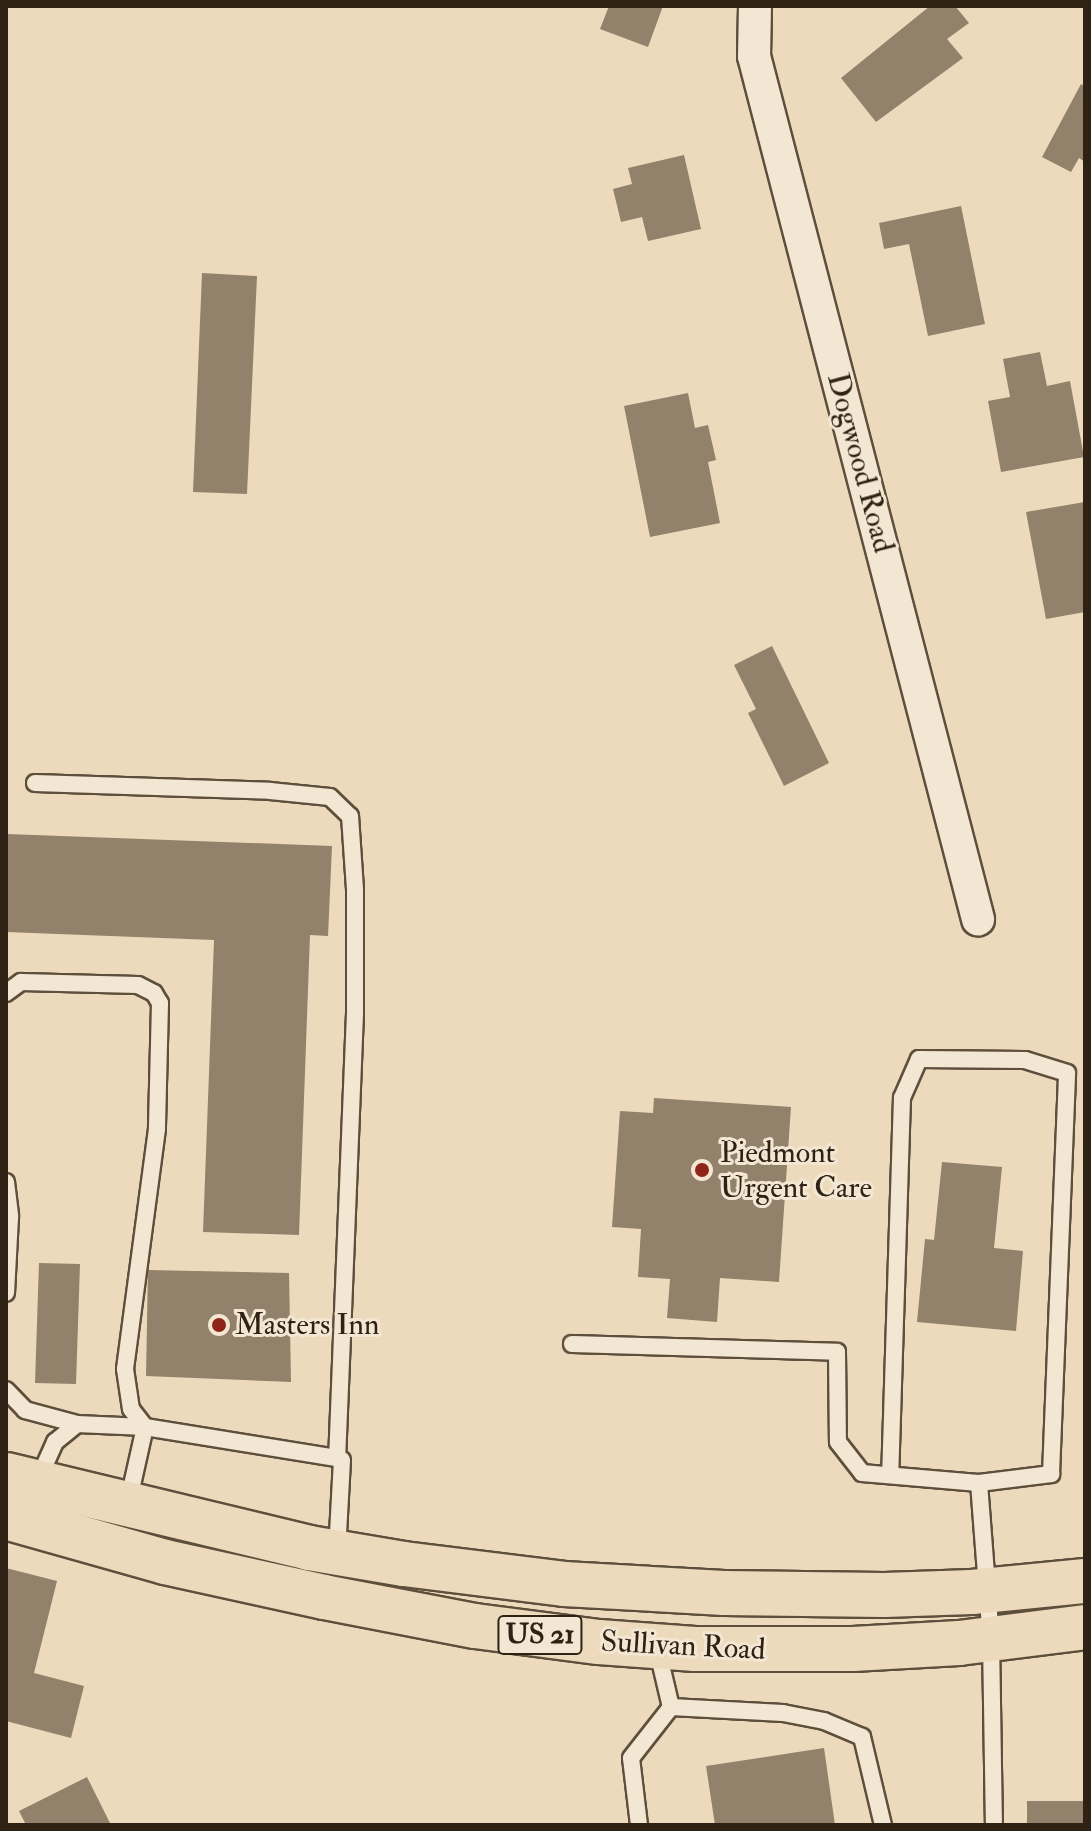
<!DOCTYPE html>
<style>
body{margin:0}
#map{position:relative;width:1091px;height:1831px;overflow:hidden;background:#eddabc;font-family:"IM FELL Double Pica",serif}
div>[style]{position:absolute}
[style*='--x']{left:calc(var(--x)*1px);top:calc(var(--y)*1px);width:calc(var(--w)*1px);rotate:calc(var(--a)*1deg)}
.building>*{inset:0;background:#92816b}
.roads{filter:drop-shadow(2px 0 #5e4f3d) drop-shadow(-2px 0 #5e4f3d) drop-shadow(0 2px #5e4f3d) drop-shadow(0 -2px #5e4f3d)}
.service>*{height:16px;margin:-8px;padding:0 8px;transform-origin:8px;border-radius:8px;background:#f3e7d3}
.minor>*{height:32px;margin:-16px;padding:0 16px;transform-origin:16px;border-radius:16px;background:#f3e7d3}
.primary>*{height:44px;margin:-22px;padding:0 22px;transform-origin:22px;border-radius:22px;background:#eddabc}
.dots>*{width:22px;height:22px;translate:-50% -50%;box-sizing:border-box;border:4px solid #f3e7d3;border-radius:50%}
span{translate:-50% -50%;white-space:nowrap;text-align:center;line-height:1.15;-webkit-text-stroke:6px #f3e7d3;paint-order:stroke}
.shield-label span{padding:2px 6px;background:#f3e7d3;border:2px solid;border-radius:6px;-webkit-text-stroke-width:0}
.shield-label{font-size:28px;color:#2f2113;font-weight:700}
.street-label{font-size:30px;color:#2f2113}
.poi-label{font-size:30px;color:#2f2113}
.left{translate:0 -50%;text-align:left}
.frame{position:absolute;inset:0;border:8px solid #2f2113;pointer-events:none}
</style>
<div id="map">
<div class="building">
<i style="clip-path:polygon(609px 6px,663px 6px,648px 47px,600px 29px)"></i>
<i style="clip-path:polygon(930px 6px,955px 6px,969px 23px,947px 39px,963px 58px,876px 122px,841px 78px)"></i>
<i style="clip-path:polygon(1081px 84px,1085px 87px,1085px 162px,1079px 158px,1071px 172px,1042px 157px)"></i>
<i style="clip-path:polygon(684px 155px,701px 229px,648px 241px,642px 217px,621px 222px,613px 189px,632px 184px,628px 168px)"></i>
<i style="clip-path:polygon(961px 206px,985px 324px,928px 336px,909px 244px,884px 249px,879px 223px)"></i>
<i style="clip-path:polygon(202px 273px,257px 276px,247px 494px,193px 492px)"></i>
<i style="clip-path:polygon(1040px 352px,1047px 386px,1070px 381px,1084px 457px,1001px 472px,988px 401px,1010px 397px,1003px 359px)"></i>
<i style="clip-path:polygon(688px 393px,695px 428px,708px 425px,716px 460px,708px 462px,720px 523px,650px 537px,624px 406px)"></i>
<i style="clip-path:polygon(1085px 502px,1085px 612px,1046px 619px,1026px 512px)"></i>
<i style="clip-path:polygon(772px 646px,829px 763px,784px 786px,748px 713px,756px 709px,734px 665px)"></i>
<i style="clip-path:polygon(7px 834px,332px 846px,328px 936px,310px 935px,299px 1235px,203px 1232px,214px 940px,6px 932px)"></i>
<i style="clip-path:polygon(654px 1098px,791px 1107px,779px 1282px,720px 1278px,717px 1322px,667px 1318px,670px 1279px,638px 1277px,641px 1229px,612px 1227px,620px 1111px,653px 1113px)"></i>
<i style="clip-path:polygon(942px 1162px,1002px 1167px,994px 1248px,1023px 1251px,1016px 1331px,917px 1322px,925px 1239px,934px 1240px)"></i>
<i style="clip-path:polygon(39px 1263px,80px 1264px,76px 1384px,35px 1383px)"></i>
<i style="clip-path:polygon(148px 1270px,289px 1273px,291px 1382px,146px 1376px)"></i>
<i style="clip-path:polygon(6px 1568px,57px 1581px,34px 1673px,84px 1686px,71px 1738px,6px 1721px)"></i>
<i style="clip-path:polygon(824px 1748px,835px 1825px,715px 1825px,706px 1766px)"></i>
<i style="clip-path:polygon(87px 1777px,111px 1825px,26px 1825px,19px 1811px)"></i>
<i style="clip-path:polygon(1027px 1801px,1085px 1801px,1085px 1825px,1027px 1825px)"></i>
</div>
<div class="roads">
<div class="service">
<i style="--x:35;--y:783;--w:235;--a:1.9"></i>
<i style="--x:270;--y:791;--w:60;--a:5.7"></i>
<i style="--x:330;--y:797;--w:28;--a:44"></i>
<i style="--x:350;--y:816;--w:74;--a:86.1"></i>
<i style="--x:355;--y:890;--w:123;--a:90"></i>
<i style="--x:355;--y:1013;--w:445;--a:92.3"></i>
<i style="--x:6;--y:993;--w:19;--a:-36"></i>
<i style="--x:21;--y:982;--w:117;--a:1.5"></i>
<i style="--x:138;--y:985;--w:18;--a:27"></i>
<i style="--x:154;--y:993;--w:12;--a:59"></i>
<i style="--x:160;--y:1003;--w:126;--a:91.4"></i>
<i style="--x:157;--y:1129;--w:242;--a:97.6"></i>
<i style="--x:125;--y:1369;--w:40;--a:81.5"></i>
<i style="--x:131;--y:1409;--w:23;--a:52"></i>
<i style="--x:6;--y:1182;--w:35;--a:83"></i>
<i style="--x:10;--y:1217;--w:76;--a:93"></i>
<i style="--x:572;--y:1344;--w:265;--a:1.7"></i>
<i style="--x:837;--y:1352;--w:90;--a:89.4"></i>
<i style="--x:838;--y:1442;--w:39;--a:52"></i>
<i style="--x:862;--y:1473;--w:117;--a:4.9"></i>
<i style="--x:979;--y:1483;--w:73;--a:-7.1"></i>
<i style="--x:1051;--y:1474;--w:401;--a:-87.7"></i>
<i style="--x:1067;--y:1073;--w:44;--a:-162.8"></i>
<i style="--x:1025;--y:1060;--w:106;--a:-179.5"></i>
<i style="--x:919;--y:1059;--w:43;--a:113.6"></i>
<i style="--x:902;--y:1098;--w:377;--a:91.8"></i>
<i style="--x:6;--y:1390;--w:28;--a:46"></i>
<i style="--x:25;--y:1410;--w:54;--a:15.1"></i>
<i style="--x:38;--y:1480;--w:42;--a:-65.9"></i>
<i style="--x:55;--y:1442;--w:28;--a:-39"></i>
<i style="--x:77;--y:1424;--w:68;--a:2.5"></i>
<i style="--x:979;--y:1483;--w:156;--a:85.6"></i>
<i style="--x:991;--y:1639;--w:186;--a:89.1"></i>
<i style="--x:128;--y:1503;--w:78;--a:-77.4"></i>
<i style="--x:145;--y:1427;--w:194;--a:9.2"></i>
<i style="--x:337;--y:1458;--w:5;--a:22"></i>
<i style="--x:342;--y:1460;--w:91;--a:93.1"></i>
<i style="--x:657;--y:1648;--w:61;--a:76.7"></i>
<i style="--x:671;--y:1707;--w:112;--a:3.1"></i>
<i style="--x:783;--y:1713;--w:42;--a:11"></i>
<i style="--x:824;--y:1721;--w:41;--a:22.8"></i>
<i style="--x:862;--y:1737;--w:90;--a:76.6"></i>
<i style="--x:639;--y:1825;--w:67;--a:-96.8"></i>
<i style="--x:631;--y:1758;--w:65;--a:-51.9"></i>
</div>
<div class="minor">
<i style="--x:755;--y:6;--w:50;--a:91.1"></i>
<i style="--x:754;--y:56;--w:892;--a:75.45"></i>
</div>
<div class="primary">
<i style="--x:6;--y:1475;--w:312;--a:13.5"></i>
<i style="--x:309;--y:1548;--w:96;--a:9.6"></i>
<i style="--x:404;--y:1564;--w:161;--a:7.1"></i>
<i style="--x:564;--y:1584;--w:160;--a:3.2"></i>
<i style="--x:724;--y:1593;--w:160;--a:0.7"></i>
<i style="--x:884;--y:1595;--w:88;--a:-2"></i>
<i style="--x:972;--y:1592;--w:114;--a:-5.6"></i>
<i style="--x:6;--y:1517;--w:165;--a:15.8"></i>
<i style="--x:165;--y:1562;--w:163;--a:12.4"></i>
<i style="--x:324;--y:1597;--w:154;--a:10.9"></i>
<i style="--x:475;--y:1626;--w:125;--a:7.4"></i>
<i style="--x:599;--y:1642;--w:96;--a:4.2"></i>
<i style="--x:695;--y:1649;--w:158;--a:0"></i>
<i style="--x:853;--y:1649;--w:106;--a:-3.2"></i>
<i style="--x:959;--y:1643;--w:127;--a:-7.2"></i>
</div>
</div>
<div class="dots">
<i style="left:702px;top:1170px;background:#8f2418"></i>
<i style="left:219px;top:1325px;background:#8f2418"></i>
</div>
<div class="shield-label">
<span style="left:540px;top:1635px">US 21</span>
</div>
<div class="street-label">
<span style="left:860px;top:463px;rotate:75deg">Dogwood Road</span>
<span style="left:683px;top:1646px;rotate:3deg">Sullivan Road</span>
</div>
<div class="poi-label">
<span class="left" style="left:720px;top:1170px">Piedmont<br>Urgent Care</span>
<span class="left" style="left:235px;top:1325px">Masters Inn</span>
</div>
<div class="frame"></div>
</div>
